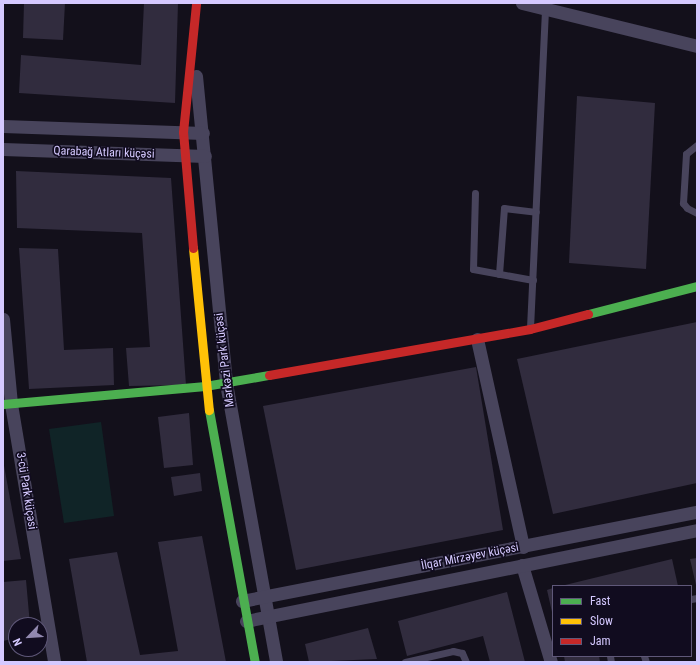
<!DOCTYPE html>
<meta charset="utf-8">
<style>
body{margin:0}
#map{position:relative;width:700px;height:665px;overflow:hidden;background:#13101b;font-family:"Roboto Condensed",sans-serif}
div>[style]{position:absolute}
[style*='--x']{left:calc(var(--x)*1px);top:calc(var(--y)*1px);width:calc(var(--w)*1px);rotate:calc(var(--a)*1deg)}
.green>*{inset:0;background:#102427}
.building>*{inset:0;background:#312c3e}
.lane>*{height:7px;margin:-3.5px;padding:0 3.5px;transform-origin:3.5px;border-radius:3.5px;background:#48445c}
.street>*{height:13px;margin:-6.5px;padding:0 6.5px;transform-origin:6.5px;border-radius:6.5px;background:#48445c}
.fast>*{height:9px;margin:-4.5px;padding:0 4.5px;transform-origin:4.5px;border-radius:4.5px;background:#4caf50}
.slow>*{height:9px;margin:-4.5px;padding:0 4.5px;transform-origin:4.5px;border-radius:4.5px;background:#ffc107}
.jam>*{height:9px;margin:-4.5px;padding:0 4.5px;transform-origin:4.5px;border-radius:4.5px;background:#c62828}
span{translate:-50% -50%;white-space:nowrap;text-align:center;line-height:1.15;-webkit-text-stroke:3.5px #110c1f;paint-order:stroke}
.street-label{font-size:12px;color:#d5c9ff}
.frame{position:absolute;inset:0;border:4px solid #d5c9ff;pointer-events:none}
.legend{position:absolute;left:552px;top:585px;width:140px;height:72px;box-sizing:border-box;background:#110c1f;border:1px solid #5f5879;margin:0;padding:5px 7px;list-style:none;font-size:12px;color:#d5c9ff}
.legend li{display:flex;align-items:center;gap:8px;height:20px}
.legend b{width:20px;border:1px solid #5f5879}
.north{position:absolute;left:8px;top:617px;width:40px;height:40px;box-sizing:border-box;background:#110c1f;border:1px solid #5f5879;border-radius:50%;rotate:245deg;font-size:11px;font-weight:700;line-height:16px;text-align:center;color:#d5c9ff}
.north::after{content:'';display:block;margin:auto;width:14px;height:18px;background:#9188af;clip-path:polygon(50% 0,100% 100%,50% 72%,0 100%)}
</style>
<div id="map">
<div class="green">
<i style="clip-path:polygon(101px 422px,114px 516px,64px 523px,49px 429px)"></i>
</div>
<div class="building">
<i style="clip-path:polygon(24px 3px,65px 3px,63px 40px,23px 38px)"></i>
<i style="clip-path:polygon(144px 3px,178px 3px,175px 103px,19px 93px,21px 55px,141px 65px)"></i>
<i style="clip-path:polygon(577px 96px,655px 103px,646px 269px,569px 263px)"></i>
<i style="clip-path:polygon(16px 171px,171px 178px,186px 385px,129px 386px,126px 348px,150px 347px,142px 233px,17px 228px)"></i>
<i style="clip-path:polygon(19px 248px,58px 249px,64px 350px,113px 348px,114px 385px,29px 389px)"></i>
<i style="clip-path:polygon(697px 322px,697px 483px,553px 514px,517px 359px)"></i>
<i style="clip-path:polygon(476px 367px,503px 530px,296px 570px,263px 406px)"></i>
<i style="clip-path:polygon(189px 413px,193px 465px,164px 468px,158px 417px)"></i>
<i style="clip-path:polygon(3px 460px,21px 559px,3px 561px)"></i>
<i style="clip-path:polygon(200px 473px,202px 491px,174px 496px,171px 477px)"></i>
<i style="clip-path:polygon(202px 536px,226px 662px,87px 662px,69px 559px,117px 552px,140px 655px,178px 651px,158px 542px)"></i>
<i style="clip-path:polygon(697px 558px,697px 585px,696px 585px,690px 559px)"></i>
<i style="clip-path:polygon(672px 559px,678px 586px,565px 586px,565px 585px)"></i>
<i style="clip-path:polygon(26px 580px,30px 625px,16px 625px,16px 638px,3px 641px,3px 582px)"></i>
<i style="clip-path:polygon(553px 588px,553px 611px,552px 612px,547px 590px)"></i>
<i style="clip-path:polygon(507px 592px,525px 662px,490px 662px,483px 636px,407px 656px,398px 621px)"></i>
<i style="clip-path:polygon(368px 628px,377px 659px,309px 662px,305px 644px)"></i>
<i style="clip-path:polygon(564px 656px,599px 656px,600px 662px,565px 662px)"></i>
</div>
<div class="lane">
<i style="--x:697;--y:145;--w:14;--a:141"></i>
<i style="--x:686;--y:154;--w:49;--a:93.5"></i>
<i style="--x:683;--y:203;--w:6;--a:51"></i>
<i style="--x:687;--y:208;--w:11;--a:27"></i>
<i style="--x:475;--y:193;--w:76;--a:91.5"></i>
<i style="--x:473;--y:269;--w:61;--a:10.4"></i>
<i style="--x:499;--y:274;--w:66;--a:-85.7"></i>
<i style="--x:504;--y:208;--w:32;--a:7"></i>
<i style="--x:530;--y:328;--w:319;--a:-87.3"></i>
<i style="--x:691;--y:599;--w:6;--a:-9"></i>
<i style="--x:610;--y:656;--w:6;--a:81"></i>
<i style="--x:644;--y:656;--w:6;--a:72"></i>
<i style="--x:405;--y:662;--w:49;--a:-12.9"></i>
<i style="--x:453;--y:651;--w:9;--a:13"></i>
<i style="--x:462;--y:653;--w:10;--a:66"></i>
</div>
<div class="street">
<i style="--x:522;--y:3;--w:180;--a:13.8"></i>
<i style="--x:196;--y:76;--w:308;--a:84.4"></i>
<i style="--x:226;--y:383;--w:283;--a:79.8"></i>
<i style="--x:3;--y:126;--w:200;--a:2"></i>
<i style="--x:3;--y:149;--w:202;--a:2"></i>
<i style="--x:3;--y:319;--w:85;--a:84.6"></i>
<i style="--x:11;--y:404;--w:262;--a:80.5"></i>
<i style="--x:477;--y:339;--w:213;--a:77.5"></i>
<i style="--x:522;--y:565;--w:101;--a:73.4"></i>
<i style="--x:242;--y:601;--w:464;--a:-11.1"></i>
<i style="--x:246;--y:621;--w:460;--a:-11.4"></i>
</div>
<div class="fast">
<i style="--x:588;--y:314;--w:113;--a:-14.4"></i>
<i style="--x:3;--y:404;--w:203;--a:-5.1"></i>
<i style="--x:205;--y:386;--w:65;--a:-9.8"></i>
<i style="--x:209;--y:410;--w:256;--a:79.7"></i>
</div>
<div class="slow">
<i style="--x:193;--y:248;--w:163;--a:84.4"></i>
</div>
<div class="jam">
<i style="--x:193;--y:248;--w:116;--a:-94.9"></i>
<i style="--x:183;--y:132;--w:130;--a:-84.2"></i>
<i style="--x:269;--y:375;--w:265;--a:-10"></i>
<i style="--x:530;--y:329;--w:60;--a:-14.5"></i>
</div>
<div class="street-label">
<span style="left:104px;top:153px;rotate:2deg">Qarabağ Atları küçəsi</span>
<span style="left:225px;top:360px;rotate:-97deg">Mərkəzi Park küçəsi</span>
<span style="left:26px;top:491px;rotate:81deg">3-cü Park küçəsi</span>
<span style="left:470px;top:557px;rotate:-11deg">İlqar Mirzəyev küçəsi</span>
</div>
<div class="frame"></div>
<ul class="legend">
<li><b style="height:5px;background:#4caf50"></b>Fast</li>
<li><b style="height:5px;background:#ffc107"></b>Slow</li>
<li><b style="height:5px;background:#c62828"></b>Jam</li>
</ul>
<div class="north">N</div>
</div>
